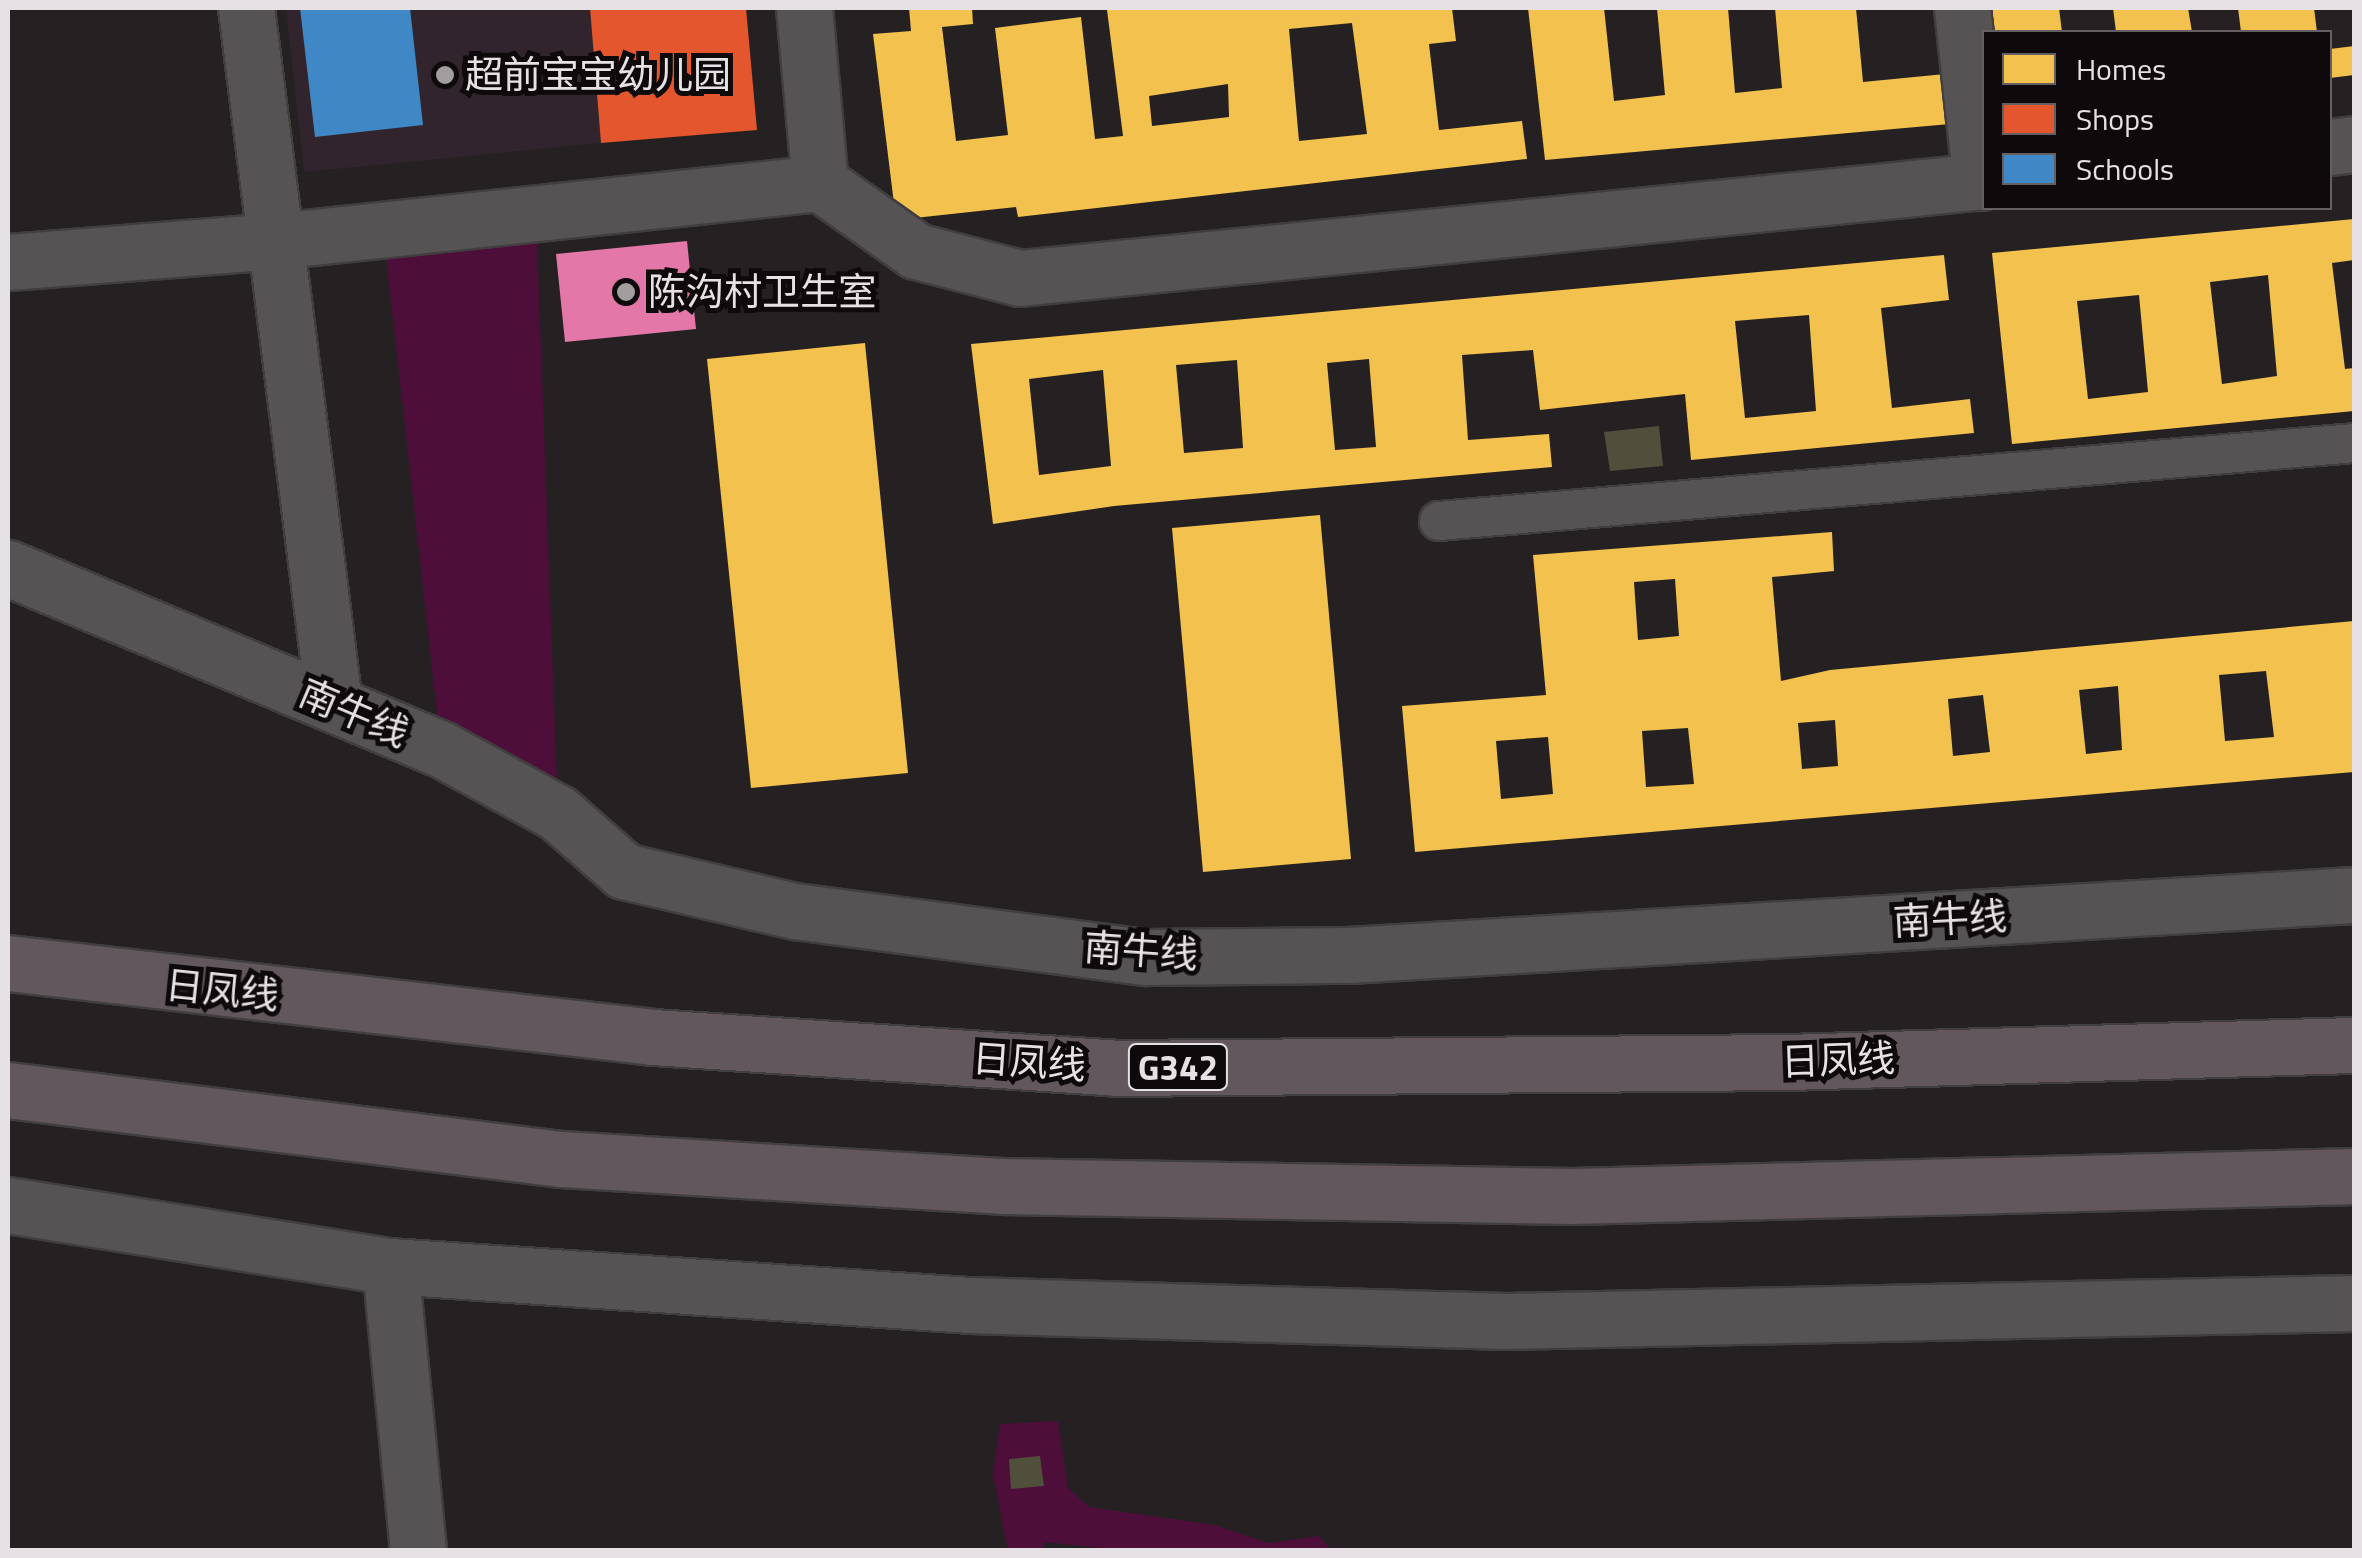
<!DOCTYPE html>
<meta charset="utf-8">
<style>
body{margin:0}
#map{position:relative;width:2362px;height:1558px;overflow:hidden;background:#252123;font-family:"Titillium Web","Noto Sans SC",sans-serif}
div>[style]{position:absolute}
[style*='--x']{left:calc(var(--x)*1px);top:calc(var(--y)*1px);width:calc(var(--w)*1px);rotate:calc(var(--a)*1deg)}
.built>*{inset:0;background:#31242c}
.green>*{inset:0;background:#4d0e3a}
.homes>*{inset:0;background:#f2c14e}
.shops>*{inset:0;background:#e4572e}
.schools>*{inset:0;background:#3f88c5}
.health>*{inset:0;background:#e377a8}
.building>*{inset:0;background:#4f4f3c}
.roads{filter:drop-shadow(2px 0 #413e40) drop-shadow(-2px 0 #413e40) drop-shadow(0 2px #413e40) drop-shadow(0 -2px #413e40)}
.lane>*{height:38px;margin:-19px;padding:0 19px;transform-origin:19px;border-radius:19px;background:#565355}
.street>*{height:55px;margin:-27.5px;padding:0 27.5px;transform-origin:27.5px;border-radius:27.5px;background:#565355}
.secondary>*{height:55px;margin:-27.5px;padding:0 27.5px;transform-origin:27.5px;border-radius:27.5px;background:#565355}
.highway>*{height:55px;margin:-27.5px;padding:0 27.5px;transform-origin:27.5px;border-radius:27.5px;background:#61575d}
.dots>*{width:28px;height:28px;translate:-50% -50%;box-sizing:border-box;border:5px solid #0e0a0c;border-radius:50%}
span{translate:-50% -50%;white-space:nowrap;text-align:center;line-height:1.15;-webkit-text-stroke:10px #0e0a0c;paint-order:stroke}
.shield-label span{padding:2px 8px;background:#0e0a0c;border:2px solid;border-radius:8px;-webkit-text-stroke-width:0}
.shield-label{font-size:35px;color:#e6e1e4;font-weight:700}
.poi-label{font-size:38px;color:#e6e1e4}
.left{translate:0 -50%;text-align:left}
.street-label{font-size:38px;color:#e6e1e4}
.frame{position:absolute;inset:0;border:10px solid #e6e1e4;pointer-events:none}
.legend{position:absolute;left:1982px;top:30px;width:350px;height:180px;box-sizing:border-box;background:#0e0a0c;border:2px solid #646062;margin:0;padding:12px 18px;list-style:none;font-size:30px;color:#e6e1e4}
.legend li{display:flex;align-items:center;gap:20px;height:50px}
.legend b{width:50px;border:2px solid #646062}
</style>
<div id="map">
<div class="built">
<i style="clip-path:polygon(286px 8px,590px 8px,601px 143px,304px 172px)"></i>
</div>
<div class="green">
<i style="clip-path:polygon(536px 213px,558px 813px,441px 749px,383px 230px)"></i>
<i style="clip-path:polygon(1058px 1421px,1068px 1488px,1089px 1507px,1215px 1525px,1268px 1543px,1319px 1536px,1331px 1550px,1120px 1550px,1044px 1542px,1043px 1550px,1008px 1550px,993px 1474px,1000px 1424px)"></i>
</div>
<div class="homes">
<i style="clip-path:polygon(evenodd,909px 8px,972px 8px,973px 24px,942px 27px,956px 141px,1008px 135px,995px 28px,1081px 17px,1095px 139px,1123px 136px,1107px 10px,1452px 8px,1456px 41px,1429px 44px,1439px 130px,1522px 121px,1527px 159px,1018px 217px,1016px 207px,896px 220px,873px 34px,911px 31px,909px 8px,1352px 23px,1367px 134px,1299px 141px,1289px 29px,1352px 23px,909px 8px,1228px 84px,1229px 117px,1152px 126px,1149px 96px,1228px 84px)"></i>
<i style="clip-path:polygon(1528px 8px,1604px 8px,1614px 101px,1665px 95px,1657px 8px,1728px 8px,1735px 93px,1782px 88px,1775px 8px,1856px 8px,1863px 82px,1945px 74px,1950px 124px,1545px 160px)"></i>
<i style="clip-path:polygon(1992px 8px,2059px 8px,2062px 32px,1995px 32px)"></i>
<i style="clip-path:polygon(2113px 8px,2188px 8px,2192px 32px,2116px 32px)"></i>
<i style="clip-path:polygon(2238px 8px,2314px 8px,2317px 32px,2241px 32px)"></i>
<i style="clip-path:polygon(2354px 46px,2354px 75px,2330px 78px,2330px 49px)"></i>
<i style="clip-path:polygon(evenodd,2354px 219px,2354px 260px,2332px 263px,2345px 369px,2354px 368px,2354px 411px,2012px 444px,1992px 253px,2354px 219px,2268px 275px,2277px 376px,2222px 384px,2210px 282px,2268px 275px,2354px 219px,2139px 295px,2148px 392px,2088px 399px,2077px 301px,2139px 295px)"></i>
<i style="clip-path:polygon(evenodd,1944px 255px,1949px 300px,1881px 308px,1892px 408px,1970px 399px,1974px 433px,1691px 460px,1685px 394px,1540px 410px,1533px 350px,1462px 355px,1468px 440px,1549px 434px,1552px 467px,1114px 506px,993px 524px,971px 344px,1944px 255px,1809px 315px,1816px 411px,1745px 418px,1735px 321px,1809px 315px,1944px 255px,1369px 359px,1376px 447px,1335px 450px,1327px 363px,1369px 359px,1944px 255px,1237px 360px,1243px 448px,1184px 453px,1176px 365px,1237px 360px,1944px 255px,1103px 370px,1111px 466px,1039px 475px,1029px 379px,1103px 370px)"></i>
<i style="clip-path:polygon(865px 343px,908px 773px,751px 788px,707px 359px)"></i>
<i style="clip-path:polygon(1320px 515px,1351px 859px,1203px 872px,1172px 528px)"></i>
<i style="clip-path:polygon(evenodd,1832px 532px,1834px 571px,1772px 577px,1781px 681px,1830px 670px,2354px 621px,2354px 772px,1415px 852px,1402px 706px,1546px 695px,1533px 555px,1832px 532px,1675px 579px,1679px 636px,1638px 640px,1634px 582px,1675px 579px,1832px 532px,2266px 671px,2274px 737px,2225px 741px,2219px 675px,2266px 671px,1832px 532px,2118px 686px,2122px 750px,2086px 754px,2079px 690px,2118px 686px,1832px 532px,1983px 695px,1990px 752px,1953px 756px,1948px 699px,1983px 695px,1832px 532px,1835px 720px,1838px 766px,1802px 769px,1798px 723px,1835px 720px,1832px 532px,1688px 728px,1694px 784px,1646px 787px,1642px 731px,1688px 728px,1832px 532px,1548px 737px,1553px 794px,1501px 799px,1496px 741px,1548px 737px)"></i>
</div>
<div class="shops">
<i style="clip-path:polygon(590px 8px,746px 8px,757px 130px,601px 143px)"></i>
</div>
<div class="schools">
<i style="clip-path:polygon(300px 8px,410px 8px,423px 125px,315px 137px)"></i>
</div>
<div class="health">
<i style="clip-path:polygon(687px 241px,696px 329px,565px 342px,556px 254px)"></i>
</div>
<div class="building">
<i style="clip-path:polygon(1659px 426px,1663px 466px,1610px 471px,1604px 432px)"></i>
<i style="clip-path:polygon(1040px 1456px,1044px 1486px,1011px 1489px,1009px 1459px)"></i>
</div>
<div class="roads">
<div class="lane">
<i style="--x:1439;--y:521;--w:918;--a:-4.87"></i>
</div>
<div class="street">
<i style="--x:804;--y:8;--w:176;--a:84.8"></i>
<i style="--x:1962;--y:8;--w:175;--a:83.8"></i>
<i style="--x:8;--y:568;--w:469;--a:22.7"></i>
<i style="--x:441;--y:749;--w:133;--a:28.7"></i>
<i style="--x:558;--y:813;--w:88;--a:41.3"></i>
<i style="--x:624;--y:871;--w:176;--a:13.2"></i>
<i style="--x:795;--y:911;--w:354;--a:7.5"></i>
<i style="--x:1146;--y:957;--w:203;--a:-0.6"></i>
<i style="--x:1349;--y:955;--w:1007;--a:-3.42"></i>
</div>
<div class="secondary">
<i style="--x:246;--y:8;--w:702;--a:82.79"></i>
<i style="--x:2330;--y:147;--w:24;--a:-7"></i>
<i style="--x:8;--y:262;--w:269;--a:-4.5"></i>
<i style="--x:276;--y:241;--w:547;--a:-6.09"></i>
<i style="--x:820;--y:183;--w:118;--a:35.3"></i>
<i style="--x:916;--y:251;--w:107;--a:14.6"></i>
<i style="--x:1020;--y:278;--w:969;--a:-5.75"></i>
<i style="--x:8;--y:1205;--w:387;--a:9.1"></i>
<i style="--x:418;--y:1550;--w:285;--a:-95.6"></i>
<i style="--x:390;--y:1266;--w:581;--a:3.85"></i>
<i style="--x:970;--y:1305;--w:536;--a:1.71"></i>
<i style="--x:1506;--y:1321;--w:848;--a:-1.22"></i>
</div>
<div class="highway">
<i style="--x:8;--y:963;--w:649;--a:6.54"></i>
<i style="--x:653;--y:1037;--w:463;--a:3.8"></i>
<i style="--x:1115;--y:1068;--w:672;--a:-0.51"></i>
<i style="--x:1787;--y:1062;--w:567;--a:-1.72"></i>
<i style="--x:8;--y:1090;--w:557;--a:7.11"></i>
<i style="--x:561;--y:1159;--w:442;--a:3.5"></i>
<i style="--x:1002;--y:1186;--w:570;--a:1.01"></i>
<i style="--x:1572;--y:1196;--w:782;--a:-1.47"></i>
</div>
</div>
<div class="dots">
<i style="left:445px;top:75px;background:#a29ea0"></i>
<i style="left:626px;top:292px;background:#a29ea0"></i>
</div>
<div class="shield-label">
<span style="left:1178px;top:1067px">G342</span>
</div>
<div class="poi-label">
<span class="left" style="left:465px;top:75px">超前宝宝幼儿园</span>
<span class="left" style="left:648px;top:292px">陈沟村卫生室</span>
</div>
<div class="street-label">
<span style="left:354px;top:713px;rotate:23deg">南牛线</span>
<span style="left:1950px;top:919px;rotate:-3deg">南牛线</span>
<span style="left:1141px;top:951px;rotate:4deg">南牛线</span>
<span style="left:222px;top:990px;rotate:6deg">日凤线</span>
<span style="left:1838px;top:1060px;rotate:-2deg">日凤线</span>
<span style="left:1029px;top:1062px;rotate:4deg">日凤线</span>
</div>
<div class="frame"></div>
<ul class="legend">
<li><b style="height:28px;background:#f2c14e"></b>Homes</li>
<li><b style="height:28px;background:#e4572e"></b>Shops</li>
<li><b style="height:28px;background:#3f88c5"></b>Schools</li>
</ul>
</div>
